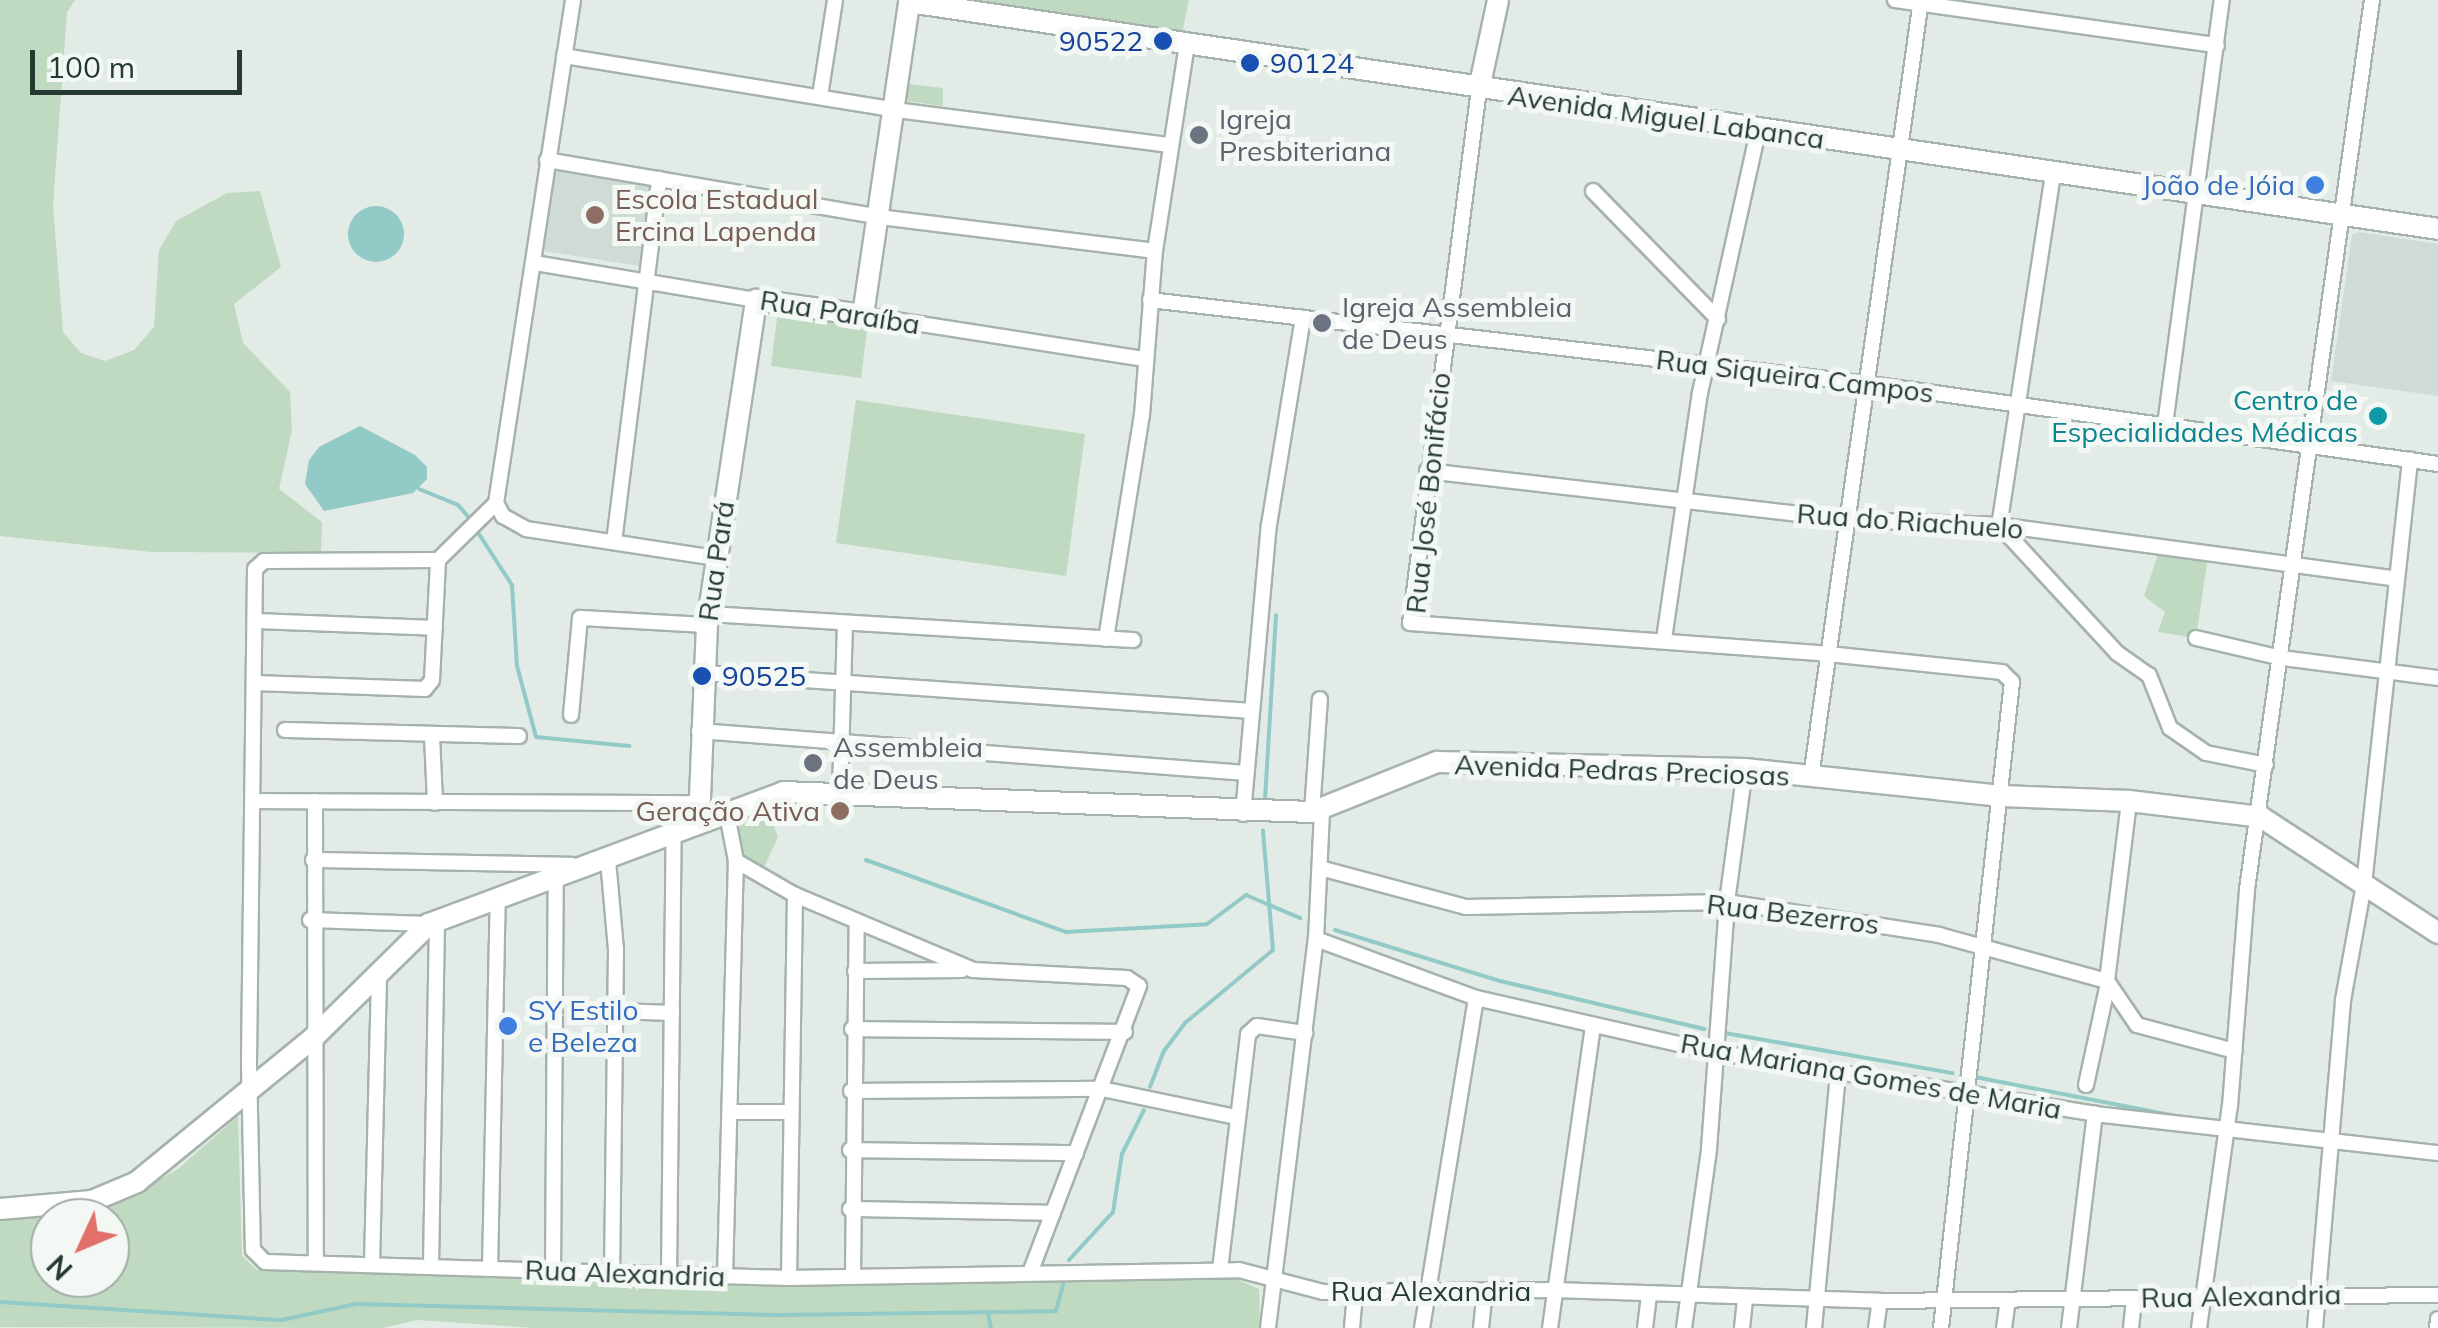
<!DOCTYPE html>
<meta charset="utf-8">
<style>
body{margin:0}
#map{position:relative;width:2438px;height:1328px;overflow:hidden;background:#e3ebe6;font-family:Mulish,sans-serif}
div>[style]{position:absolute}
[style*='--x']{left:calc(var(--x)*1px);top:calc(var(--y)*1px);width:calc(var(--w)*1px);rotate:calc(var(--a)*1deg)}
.built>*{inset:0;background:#d1dbd5}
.green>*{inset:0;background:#bfdac0}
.water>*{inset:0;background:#92cac7}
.round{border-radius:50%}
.stream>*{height:4px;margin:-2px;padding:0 2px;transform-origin:2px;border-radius:2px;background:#92cac7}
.roads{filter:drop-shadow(2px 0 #a6b2ac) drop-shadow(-2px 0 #a6b2ac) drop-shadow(0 2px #a6b2ac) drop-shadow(0 -2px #a6b2ac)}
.street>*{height:14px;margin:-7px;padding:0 7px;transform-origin:7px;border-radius:7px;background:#fff}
.secondary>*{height:20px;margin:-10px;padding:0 10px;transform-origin:10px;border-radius:10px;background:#fff}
.dots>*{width:28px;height:28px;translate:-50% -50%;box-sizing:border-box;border:5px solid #f3f8f5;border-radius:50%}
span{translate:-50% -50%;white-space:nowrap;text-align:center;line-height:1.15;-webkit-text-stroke:10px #f3f8f5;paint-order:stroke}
.transit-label{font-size:28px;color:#164399}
.right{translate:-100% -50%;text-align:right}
.left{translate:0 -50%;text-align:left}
.street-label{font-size:28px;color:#253a30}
.worship-label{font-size:28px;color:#5b616d}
.shop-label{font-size:28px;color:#366cbe}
.education-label{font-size:28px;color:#785e54}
.culture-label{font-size:28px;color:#0d838f}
.north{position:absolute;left:30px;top:1198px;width:100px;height:100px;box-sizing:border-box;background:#f3f8f5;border:2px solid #a1aca6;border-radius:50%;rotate:226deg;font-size:28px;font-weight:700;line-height:40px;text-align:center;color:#253a30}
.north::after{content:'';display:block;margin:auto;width:35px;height:45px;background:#e2706a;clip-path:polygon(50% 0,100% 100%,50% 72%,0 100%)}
.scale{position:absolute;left:30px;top:50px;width:212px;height:45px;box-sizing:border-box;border:5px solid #253a30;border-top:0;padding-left:12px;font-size:30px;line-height:35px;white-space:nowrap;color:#253a30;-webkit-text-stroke:8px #f3f8f5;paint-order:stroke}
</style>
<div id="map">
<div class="built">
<i style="clip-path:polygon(551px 164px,653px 181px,639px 266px,537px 250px)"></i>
<i style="clip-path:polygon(2359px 232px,2438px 244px,2438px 396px,2331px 381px,2352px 235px)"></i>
</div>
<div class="green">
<i style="clip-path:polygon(0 0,75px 0,67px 12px,53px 205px,63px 332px,81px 353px,105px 361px,134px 350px,154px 327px,159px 250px,176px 221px,227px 193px,260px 191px,281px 267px,234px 304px,243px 343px,290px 392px,292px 430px,279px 489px,322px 522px,321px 553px,151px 552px,0 536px)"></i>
<i style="clip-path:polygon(964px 0,1189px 0,1182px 33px)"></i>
<i style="clip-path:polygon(908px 84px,943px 88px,943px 106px,906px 101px)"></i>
<i style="clip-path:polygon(778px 310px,868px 322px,861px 378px,771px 366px)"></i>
<i style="clip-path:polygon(856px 400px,1085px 434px,1066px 576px,836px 543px)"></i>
<i style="clip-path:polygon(2160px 548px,2208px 556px,2196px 638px,2158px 632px,2165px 612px,2144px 596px)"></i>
<i style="clip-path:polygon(763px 797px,778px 837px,760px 876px,736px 861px,726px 809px)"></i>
<i style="clip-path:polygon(evenodd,238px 1116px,242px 1256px,257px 1270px,780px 1287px,1231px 1277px,1259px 1289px,1260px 1328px,535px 1328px,417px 1320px,383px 1328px,0 1327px,0 1220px,117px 1204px,178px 1169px,238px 1116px,50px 1218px,110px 1218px,110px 1278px,50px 1278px,50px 1218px)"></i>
</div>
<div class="water">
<i class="round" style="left:348px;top:206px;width:56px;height:56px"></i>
<i style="clip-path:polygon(360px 426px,415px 455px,427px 467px,427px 479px,413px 493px,324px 511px,305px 484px,309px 460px,319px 447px)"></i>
</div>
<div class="stream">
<i style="--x:419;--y:489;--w:42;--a:22.3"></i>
<i style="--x:458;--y:505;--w:23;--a:49"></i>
<i style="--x:477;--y:531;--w:64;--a:57.1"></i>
<i style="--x:512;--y:585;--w:81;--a:86.5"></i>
<i style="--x:517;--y:666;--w:73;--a:75"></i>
<i style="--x:536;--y:737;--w:94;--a:5.5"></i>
<i style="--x:1265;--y:800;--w:185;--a:-86.6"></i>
<i style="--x:866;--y:860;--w:213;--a:19.8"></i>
<i style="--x:1066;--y:932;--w:141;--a:-3.2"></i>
<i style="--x:1207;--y:924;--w:49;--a:-36.6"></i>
<i style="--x:1246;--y:895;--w:59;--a:23.1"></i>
<i style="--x:1335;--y:930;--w:173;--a:17.2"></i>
<i style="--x:1500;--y:981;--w:210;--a:13.2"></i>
<i style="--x:1725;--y:1033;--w:231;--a:10"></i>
<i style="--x:1975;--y:1077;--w:220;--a:11"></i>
<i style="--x:1150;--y:1087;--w:39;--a:-69"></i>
<i style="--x:1164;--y:1051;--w:35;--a:-53"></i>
<i style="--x:1185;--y:1023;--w:114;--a:-39.7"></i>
<i style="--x:1273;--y:950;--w:120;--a:-94.8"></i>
<i style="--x:2319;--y:1133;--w:45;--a:6.3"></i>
<i style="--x:1069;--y:1260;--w:65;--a:-47.5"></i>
<i style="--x:1113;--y:1212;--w:59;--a:-81.2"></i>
<i style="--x:1122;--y:1154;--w:49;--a:-63.4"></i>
<i style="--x:0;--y:1302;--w:282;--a:3.7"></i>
<i style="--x:281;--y:1320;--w:77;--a:-12"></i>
<i style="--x:356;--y:1304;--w:425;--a:1.5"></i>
<i style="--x:781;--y:1315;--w:275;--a:-0.8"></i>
<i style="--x:1056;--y:1311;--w:31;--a:-75"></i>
<i style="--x:988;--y:1313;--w:15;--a:79"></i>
</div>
<div class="roads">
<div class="street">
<i style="--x:573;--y:0;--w:509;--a:98.7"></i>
<i style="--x:496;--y:503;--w:15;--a:62"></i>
<i style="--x:503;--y:516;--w:26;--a:29"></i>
<i style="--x:526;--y:529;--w:191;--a:8.7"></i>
<i style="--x:1895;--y:0;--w:325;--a:8"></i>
<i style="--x:564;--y:56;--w:336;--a:9.2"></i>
<i style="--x:896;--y:110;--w:277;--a:7.3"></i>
<i style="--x:1479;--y:89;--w:538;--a:97.36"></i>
<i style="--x:1410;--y:623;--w:419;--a:4.2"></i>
<i style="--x:1828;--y:654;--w:175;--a:5.9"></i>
<i style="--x:2002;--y:672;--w:14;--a:45"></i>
<i style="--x:2012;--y:682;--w:650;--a:96.27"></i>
<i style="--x:820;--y:96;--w:97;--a:-81.1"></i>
<i style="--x:547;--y:160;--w:337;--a:9.7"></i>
<i style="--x:879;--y:217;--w:278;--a:7"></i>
<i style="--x:2053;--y:174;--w:355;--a:98.7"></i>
<i style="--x:1999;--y:525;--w:174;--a:47.3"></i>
<i style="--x:2117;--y:653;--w:39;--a:35"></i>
<i style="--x:2149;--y:675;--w:57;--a:68.4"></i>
<i style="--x:2170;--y:728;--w:44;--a:34.8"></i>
<i style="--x:2206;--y:753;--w:61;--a:11.3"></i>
<i style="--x:1593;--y:191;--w:179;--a:45.7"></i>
<i style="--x:535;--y:263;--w:224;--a:9.5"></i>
<i style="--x:1150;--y:300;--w:726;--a:6.65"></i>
<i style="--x:1871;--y:384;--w:573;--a:8.03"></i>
<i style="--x:863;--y:315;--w:285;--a:8.9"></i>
<i style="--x:2165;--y:425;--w:429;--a:-82.4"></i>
<i style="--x:1427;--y:471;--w:427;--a:6.6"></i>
<i style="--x:1851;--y:520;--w:148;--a:1.9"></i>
<i style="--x:1999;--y:525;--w:398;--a:7.7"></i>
<i style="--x:614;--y:542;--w:366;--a:-82.9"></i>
<i style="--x:438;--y:560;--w:174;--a:179.7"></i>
<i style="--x:264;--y:561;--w:12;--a:138"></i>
<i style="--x:255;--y:569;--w:495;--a:90.7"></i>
<i style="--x:249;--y:1064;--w:186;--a:88.8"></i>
<i style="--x:253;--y:1250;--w:17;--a:45"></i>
<i style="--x:265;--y:1262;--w:524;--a:1.75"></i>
<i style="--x:789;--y:1278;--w:450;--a:-1"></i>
<i style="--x:1239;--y:1270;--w:87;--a:14.7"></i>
<i style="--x:1323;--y:1292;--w:232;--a:-0.5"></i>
<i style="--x:1555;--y:1290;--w:325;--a:1.9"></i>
<i style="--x:1880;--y:1301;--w:558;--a:-0.62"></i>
<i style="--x:438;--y:560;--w:81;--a:-44.5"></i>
<i style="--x:708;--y:614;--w:426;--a:3.5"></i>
<i style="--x:256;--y:621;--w:179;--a:2.2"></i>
<i style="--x:2196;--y:638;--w:88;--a:13.1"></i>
<i style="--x:2282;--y:658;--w:157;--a:7.3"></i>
<i style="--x:1106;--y:639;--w:227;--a:-80.9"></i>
<i style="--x:1142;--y:415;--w:165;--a:-85.5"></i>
<i style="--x:1155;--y:251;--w:209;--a:-81.2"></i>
<i style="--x:1664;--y:639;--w:249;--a:-81.7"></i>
<i style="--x:1700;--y:393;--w:268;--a:-77.5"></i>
<i style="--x:704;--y:673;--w:549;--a:3.97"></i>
<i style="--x:255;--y:683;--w:170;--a:2"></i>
<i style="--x:425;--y:689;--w:11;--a:-52"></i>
<i style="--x:432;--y:680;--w:120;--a:-87.1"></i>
<i style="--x:571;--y:715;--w:97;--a:-84.7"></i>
<i style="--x:580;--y:618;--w:127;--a:3.2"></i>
<i style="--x:285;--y:730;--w:234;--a:1.5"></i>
<i style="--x:699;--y:731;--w:549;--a:4.39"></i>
<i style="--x:432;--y:736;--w:67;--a:87.4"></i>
<i style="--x:1811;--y:777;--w:785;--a:-81.94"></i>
<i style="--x:840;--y:792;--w:167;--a:-88.3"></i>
<i style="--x:253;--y:801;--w:445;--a:0.3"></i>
<i style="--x:315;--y:801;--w:461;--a:89.9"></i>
<i style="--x:1312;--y:812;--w:113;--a:-86"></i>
<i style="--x:1243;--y:814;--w:290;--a:-84.9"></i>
<i style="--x:1269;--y:525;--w:210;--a:-80.7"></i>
<i style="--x:313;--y:860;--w:259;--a:1.1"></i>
<i style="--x:608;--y:860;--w:89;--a:84.9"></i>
<i style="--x:616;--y:949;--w:324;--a:90.7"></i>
<i style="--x:736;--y:861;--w:68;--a:30"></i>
<i style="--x:795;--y:895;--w:193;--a:22.8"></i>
<i style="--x:973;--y:970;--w:154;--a:3"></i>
<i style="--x:1127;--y:978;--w:14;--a:34"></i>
<i style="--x:1139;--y:986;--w:304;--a:110.8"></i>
<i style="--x:1320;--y:868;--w:151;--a:15"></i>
<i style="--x:1466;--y:907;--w:261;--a:-1.1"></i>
<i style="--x:1727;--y:902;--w:215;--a:8.8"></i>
<i style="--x:1939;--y:935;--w:174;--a:15.3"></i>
<i style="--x:2107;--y:981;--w:53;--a:55.7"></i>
<i style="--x:2137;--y:1025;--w:101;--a:14.9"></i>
<i style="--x:310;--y:920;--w:119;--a:1.9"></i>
<i style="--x:1316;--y:939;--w:171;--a:20.2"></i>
<i style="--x:1476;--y:998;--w:244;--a:12.8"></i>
<i style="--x:1714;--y:1052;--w:386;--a:9.2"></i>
<i style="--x:2095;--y:1114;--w:345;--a:6.5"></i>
<i style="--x:855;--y:971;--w:107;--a:-0.5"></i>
<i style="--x:2107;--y:981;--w:181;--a:-83"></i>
<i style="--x:616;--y:1011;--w:56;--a:2"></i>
<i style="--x:852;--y:1029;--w:273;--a:0.6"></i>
<i style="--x:2086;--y:1085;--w:99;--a:-77.8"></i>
<i style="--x:851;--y:1091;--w:251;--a:-0.5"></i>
<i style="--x:1102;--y:1089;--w:137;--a:11.8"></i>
<i style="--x:733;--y:1112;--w:56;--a:0"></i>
<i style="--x:850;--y:1150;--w:226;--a:0.8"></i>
<i style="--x:850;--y:1209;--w:203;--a:1.1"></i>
<i style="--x:372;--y:1264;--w:294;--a:-88.6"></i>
<i style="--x:431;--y:1265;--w:344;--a:-89"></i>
<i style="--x:490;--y:1269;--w:373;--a:-88.8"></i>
<i style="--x:1220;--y:1270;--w:238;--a:-83.2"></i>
<i style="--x:1248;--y:1034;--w:12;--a:-42"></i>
<i style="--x:1257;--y:1026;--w:49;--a:8.3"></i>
<i style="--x:553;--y:1271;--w:398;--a:-89.6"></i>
<i style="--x:669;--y:1276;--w:441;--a:-89.4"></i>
<i style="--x:853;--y:1276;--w:353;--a:-89.4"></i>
<i style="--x:725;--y:1277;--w:416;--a:-88.5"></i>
<i style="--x:736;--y:861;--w:53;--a:-100.9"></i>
<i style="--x:789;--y:1278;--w:383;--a:-89.1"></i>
<i style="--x:1268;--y:1328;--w:392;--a:-83"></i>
<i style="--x:1316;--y:939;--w:129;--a:-87.3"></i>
<i style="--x:1352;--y:1328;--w:37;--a:-85"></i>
<i style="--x:1422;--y:1328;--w:334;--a:-80.7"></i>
<i style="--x:1481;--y:1328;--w:37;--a:-84"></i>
<i style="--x:1550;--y:1328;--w:306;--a:-81.9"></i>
<i style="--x:1645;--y:1328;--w:34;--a:-83"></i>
<i style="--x:1684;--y:1328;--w:181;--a:-82"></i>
<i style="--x:1709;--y:1149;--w:248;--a:-85.8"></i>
<i style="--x:1727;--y:902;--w:134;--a:-82.3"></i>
<i style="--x:1742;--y:1328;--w:31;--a:-84"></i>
<i style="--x:1814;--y:1328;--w:253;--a:-84.6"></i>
<i style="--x:1876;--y:1328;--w:27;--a:-82"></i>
<i style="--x:2004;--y:1328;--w:28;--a:-82"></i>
<i style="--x:2069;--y:1328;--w:216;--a:-83.1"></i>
<i style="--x:2131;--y:1328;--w:30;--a:-84"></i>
<i style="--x:2199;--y:1328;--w:224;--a:-82.1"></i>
<i style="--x:2230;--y:1106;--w:218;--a:-85.5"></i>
<i style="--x:2247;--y:889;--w:898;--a:-82"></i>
<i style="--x:2315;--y:1328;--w:329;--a:-85.1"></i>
<i style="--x:2343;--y:1000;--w:118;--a:-79.7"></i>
<i style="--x:2364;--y:884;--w:427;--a:-83.8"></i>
<i style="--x:2437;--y:1328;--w:9;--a:-84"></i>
</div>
<div class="secondary">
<i style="--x:1479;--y:89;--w:91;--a:-77.9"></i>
<i style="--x:699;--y:823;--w:198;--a:-87.7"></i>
<i style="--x:707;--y:625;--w:329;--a:-81.4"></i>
<i style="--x:756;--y:300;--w:108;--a:8"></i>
<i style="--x:863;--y:315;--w:316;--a:-81.6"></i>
<i style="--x:909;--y:2;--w:1546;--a:8.44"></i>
<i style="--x:0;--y:1209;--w:92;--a:-5"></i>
<i style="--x:92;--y:1201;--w:49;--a:-22.9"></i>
<i style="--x:137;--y:1182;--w:227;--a:-39.3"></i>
<i style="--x:313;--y:1038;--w:163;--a:-44.5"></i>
<i style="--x:429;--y:924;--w:378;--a:-20.4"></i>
<i style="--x:783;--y:792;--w:529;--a:2.17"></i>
<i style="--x:1312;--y:812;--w:135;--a:-21.8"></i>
<i style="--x:1437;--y:762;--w:308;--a:1.3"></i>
<i style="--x:1745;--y:769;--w:258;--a:6"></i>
<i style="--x:2002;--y:796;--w:127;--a:2.3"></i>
<i style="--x:2129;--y:801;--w:133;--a:6.9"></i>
<i style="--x:2261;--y:817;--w:212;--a:33.2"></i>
</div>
</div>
<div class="dots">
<i style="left:1163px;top:41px;background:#1a4fb4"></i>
<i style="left:1250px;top:63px;background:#1a4fb4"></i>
<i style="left:1199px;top:135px;background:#6b7280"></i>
<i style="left:2315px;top:185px;background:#3f7fe0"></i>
<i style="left:595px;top:215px;background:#8d6e63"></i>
<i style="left:1322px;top:323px;background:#6b7280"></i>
<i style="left:2378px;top:416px;background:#0f9aa8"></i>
<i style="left:702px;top:676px;background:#1a4fb4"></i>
<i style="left:813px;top:763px;background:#6b7280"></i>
<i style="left:840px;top:811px;background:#8d6e63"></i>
<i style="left:508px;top:1026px;background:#3f7fe0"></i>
</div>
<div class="transit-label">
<span class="right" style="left:1143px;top:41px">90522</span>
<span class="left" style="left:1270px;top:63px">90124</span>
<span class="left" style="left:722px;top:676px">90525</span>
</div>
<div class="street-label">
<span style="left:1666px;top:117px;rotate:8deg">Avenida Miguel Labanca</span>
<span style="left:840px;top:312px;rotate:9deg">Rua Paraíba</span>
<span style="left:1795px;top:376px;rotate:7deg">Rua Siqueira Campos</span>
<span style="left:1428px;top:493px;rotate:-84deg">Rua José Bonifácio</span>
<span style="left:1910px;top:521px;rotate:4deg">Rua do Riachuelo</span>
<span style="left:716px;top:561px;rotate:-82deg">Rua Pará</span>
<span style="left:1622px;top:770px;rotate:2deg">Avenida Pedras Preciosas</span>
<span style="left:1793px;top:914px;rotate:7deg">Rua Bezerros</span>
<span style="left:1871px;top:1076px;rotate:10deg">Rua Mariana Gomes de Maria</span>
<span style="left:625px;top:1273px;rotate:2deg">Rua Alexandria</span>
<span style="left:1431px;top:1291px">Rua Alexandria</span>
<span style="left:2241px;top:1296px;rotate:-1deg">Rua Alexandria</span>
</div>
<div class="worship-label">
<span class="left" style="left:1219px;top:135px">Igreja<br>Presbiteriana</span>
<span class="left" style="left:1342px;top:323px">Igreja Assembleia<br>de Deus</span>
<span class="left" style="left:833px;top:763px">Assembleia<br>de Deus</span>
</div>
<div class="shop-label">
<span class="right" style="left:2295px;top:185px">João de Jóia</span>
<span class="left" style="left:528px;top:1026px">SY Estilo<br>e Beleza</span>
</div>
<div class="education-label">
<span class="left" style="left:615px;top:215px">Escola Estadual<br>Ercina Lapenda</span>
<span class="right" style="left:820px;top:811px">Geração Ativa</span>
</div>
<div class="culture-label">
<span class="right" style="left:2358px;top:416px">Centro de<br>Especialidades Médicas</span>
</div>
<div class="north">N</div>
<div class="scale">100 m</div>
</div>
